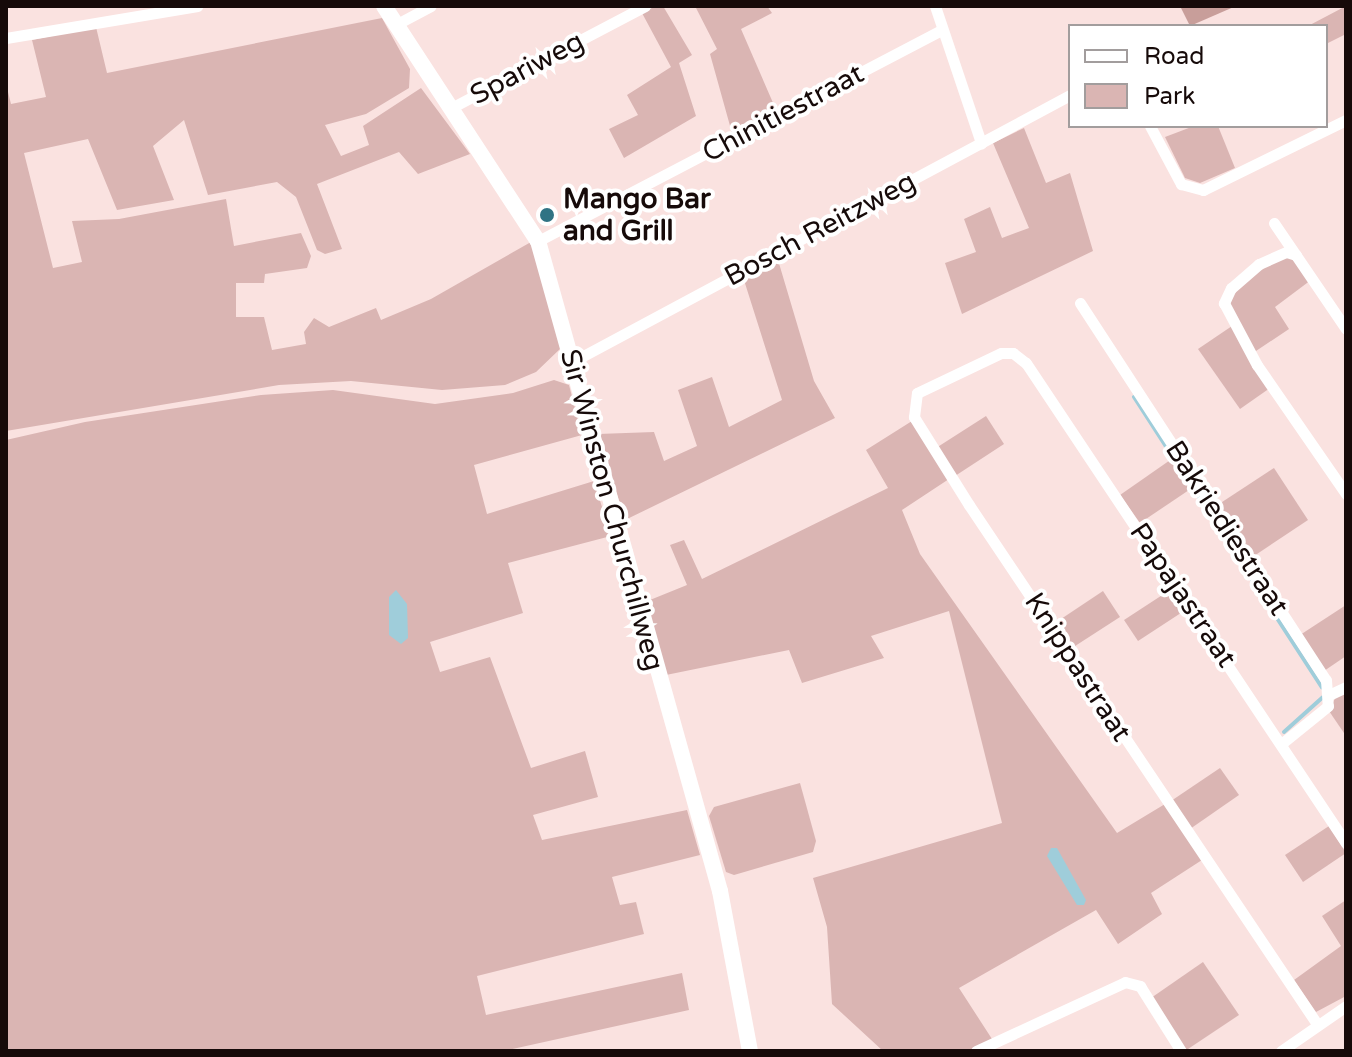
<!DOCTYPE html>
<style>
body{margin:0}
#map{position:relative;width:1352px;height:1057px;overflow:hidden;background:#fae2e0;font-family:"Varela Round",sans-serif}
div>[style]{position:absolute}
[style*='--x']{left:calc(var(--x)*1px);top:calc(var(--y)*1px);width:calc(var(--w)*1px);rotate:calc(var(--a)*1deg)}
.green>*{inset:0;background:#dab5b3}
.forest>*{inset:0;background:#c89e9a}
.water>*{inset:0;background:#9fcdda}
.stream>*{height:4px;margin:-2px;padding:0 2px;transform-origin:2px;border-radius:2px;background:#9fcdda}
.street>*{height:11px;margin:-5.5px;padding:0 5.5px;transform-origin:5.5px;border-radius:5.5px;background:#fff}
.secondary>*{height:16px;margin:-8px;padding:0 8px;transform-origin:8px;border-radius:8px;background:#fff}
.dots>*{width:22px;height:22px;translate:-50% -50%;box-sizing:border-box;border:4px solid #fff;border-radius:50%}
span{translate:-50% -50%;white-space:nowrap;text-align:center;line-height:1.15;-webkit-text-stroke:8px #fff;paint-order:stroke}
.street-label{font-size:28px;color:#160a09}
.poi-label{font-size:28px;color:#160a09;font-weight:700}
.left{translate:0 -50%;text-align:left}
.frame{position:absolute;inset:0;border:8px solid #160a09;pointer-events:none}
.legend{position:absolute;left:1068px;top:24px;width:260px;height:104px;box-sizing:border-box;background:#fff;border:2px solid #a29d9d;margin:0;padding:10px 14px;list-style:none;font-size:24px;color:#160a09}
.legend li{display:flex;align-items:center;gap:16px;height:40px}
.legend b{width:40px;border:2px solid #a29d9d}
</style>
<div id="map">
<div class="green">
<i style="clip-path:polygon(656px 6px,663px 6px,692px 55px,679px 63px,696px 116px,624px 158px,609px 129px,638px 115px,627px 95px,671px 67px,642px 13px)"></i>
<i style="clip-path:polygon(695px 6px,767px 6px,772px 13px,741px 29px,777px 112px,732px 133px,710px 54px,717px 49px)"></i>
<i style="clip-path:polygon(1346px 6px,1346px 34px,1326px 44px,1326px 26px,1308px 26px)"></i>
<i style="clip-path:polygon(382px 18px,410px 69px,409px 88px,366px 114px,325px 125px,341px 156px,369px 145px,363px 126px,421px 88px,470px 154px,418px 174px,399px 152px,317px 184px,342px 249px,325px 254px,317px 250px,296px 197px,277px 182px,208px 195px,184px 120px,153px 146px,174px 200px,117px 210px,88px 139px,24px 153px,53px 268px,82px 262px,72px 221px,119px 219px,226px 199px,234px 246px,301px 233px,311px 256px,307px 268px,265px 274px,264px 283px,236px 283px,236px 317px,264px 317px,272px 350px,306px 344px,304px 332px,314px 318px,329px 327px,376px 308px,381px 320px,431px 299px,531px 242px,561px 348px,536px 372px,505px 385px,442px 390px,351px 381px,279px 385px,6px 431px,6px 84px,11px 104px,46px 97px,32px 40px,96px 27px,107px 73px)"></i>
<i style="clip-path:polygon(1194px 126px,1218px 126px,1235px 168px,1200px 183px,1185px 178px,1165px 137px)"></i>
<i style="clip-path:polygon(1024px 128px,1046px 183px,1070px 173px,1093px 251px,962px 314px,945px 263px,976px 252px,964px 219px,990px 207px,1002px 238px,1029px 228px,993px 143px)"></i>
<i style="clip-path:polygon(1291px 256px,1311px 280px,1275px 307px,1289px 329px,1253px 353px,1229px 309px,1230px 295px,1267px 262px)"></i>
<i style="clip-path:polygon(778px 260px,814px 381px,835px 418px,625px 520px,598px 434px,654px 432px,664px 461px,697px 446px,678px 390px,712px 377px,729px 427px,782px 400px,743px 277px)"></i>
<i style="clip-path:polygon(1232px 326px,1270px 388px,1240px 409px,1198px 349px)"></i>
<i style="clip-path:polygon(554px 380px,569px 385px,582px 435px,474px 465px,487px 514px,594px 481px,611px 536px,508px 563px,523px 613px,430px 642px,440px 672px,490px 657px,531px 768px,585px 751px,598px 797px,533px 815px,542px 840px,687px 810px,700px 855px,612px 877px,620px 905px,636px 902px,644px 934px,477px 976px,486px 1015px,682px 973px,689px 1010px,504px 1051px,6px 1051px,6px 440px,85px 422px,261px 395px,333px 390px,435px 404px,513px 393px)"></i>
<i style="clip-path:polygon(986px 416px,1004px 444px,955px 476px,936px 448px)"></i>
<i style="clip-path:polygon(912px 421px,949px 479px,902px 510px,920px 554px,1117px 833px,1165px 804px,1202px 860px,1151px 893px,1162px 914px,1118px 944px,1096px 910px,959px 988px,992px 1039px,972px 1051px,883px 1051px,832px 1004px,827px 927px,813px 878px,1002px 823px,949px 611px,871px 636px,884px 658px,802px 683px,789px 650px,666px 675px,645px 602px,687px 585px,670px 545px,684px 540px,702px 579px,888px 488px,866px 450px)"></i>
<i style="clip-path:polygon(1176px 456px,1195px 486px,1140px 523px,1120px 495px)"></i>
<i style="clip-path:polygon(1274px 468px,1308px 520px,1251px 558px,1216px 506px)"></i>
<i style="clip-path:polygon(1173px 588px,1187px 609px,1138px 641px,1124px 620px)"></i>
<i style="clip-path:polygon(1103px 591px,1120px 617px,1072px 648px,1055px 623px)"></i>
<i style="clip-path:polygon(1346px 605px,1346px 656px,1324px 671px,1300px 635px)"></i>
<i style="clip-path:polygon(1346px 689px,1346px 736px,1329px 711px,1338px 692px)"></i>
<i style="clip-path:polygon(1220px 768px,1239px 795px,1190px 829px,1171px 801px)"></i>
<i style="clip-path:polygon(800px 783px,816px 841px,813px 852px,734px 875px,726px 872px,709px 816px,714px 807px)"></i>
<i style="clip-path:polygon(1329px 826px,1346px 853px,1303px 882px,1285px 855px)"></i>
<i style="clip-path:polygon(1346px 900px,1346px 996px,1316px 1012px,1294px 980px,1341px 946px,1322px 916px)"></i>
<i style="clip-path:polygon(1203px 962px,1239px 1015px,1185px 1051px,1151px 998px)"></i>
</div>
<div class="forest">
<i style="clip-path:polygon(1180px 6px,1236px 6px,1190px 26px)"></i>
</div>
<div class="water">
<i style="clip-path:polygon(396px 590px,407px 604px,408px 638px,401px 644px,389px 635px,389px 597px)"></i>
<i style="clip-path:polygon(1051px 848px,1057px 848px,1086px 900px,1084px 905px,1077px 905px,1047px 856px)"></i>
</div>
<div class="stream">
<i style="--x:1134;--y:397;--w:346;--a:57.1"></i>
<i style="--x:1284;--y:732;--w:52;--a:-41.9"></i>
</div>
<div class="street">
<i style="--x:935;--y:6;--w:145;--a:71.4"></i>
<i style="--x:397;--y:24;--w:38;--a:-28"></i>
<i style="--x:6;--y:38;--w:194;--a:-9.5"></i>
<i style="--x:451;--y:108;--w:219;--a:-27.7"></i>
<i style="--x:1150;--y:126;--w:66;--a:61.9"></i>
<i style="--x:1181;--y:184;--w:23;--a:15"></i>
<i style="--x:1203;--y:190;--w:159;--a:-26.1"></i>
<i style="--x:1274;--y:223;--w:128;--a:55.8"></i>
<i style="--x:538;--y:241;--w:456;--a:-27.6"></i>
<i style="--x:1296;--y:255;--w:10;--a:-163"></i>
<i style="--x:1286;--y:252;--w:30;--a:156"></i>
<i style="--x:1259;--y:264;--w:37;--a:139"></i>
<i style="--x:1231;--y:288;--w:17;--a:115"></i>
<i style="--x:1224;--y:303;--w:70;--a:62"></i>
<i style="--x:1257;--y:365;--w:157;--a:55.4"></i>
<i style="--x:1080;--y:303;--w:450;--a:56.9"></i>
<i style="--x:1326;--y:680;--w:26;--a:86"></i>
<i style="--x:1328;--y:706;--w:60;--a:141"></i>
<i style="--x:570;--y:363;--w:567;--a:-28.19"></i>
<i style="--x:1331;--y:694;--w:17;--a:-25"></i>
<i style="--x:1317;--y:1024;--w:625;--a:-123.84"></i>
<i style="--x:969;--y:505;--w:104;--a:-122"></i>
<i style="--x:914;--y:417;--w:24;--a:-83"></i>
<i style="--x:917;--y:393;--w:93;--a:-25.5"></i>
<i style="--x:1001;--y:353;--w:12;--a:0"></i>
<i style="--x:1013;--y:353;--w:16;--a:38"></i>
<i style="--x:1026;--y:363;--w:577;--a:56.31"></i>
<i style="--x:976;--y:1051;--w:164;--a:-24.8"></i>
<i style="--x:1125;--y:982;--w:16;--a:15"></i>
<i style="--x:1140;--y:986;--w:77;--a:57.8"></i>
<i style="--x:1281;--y:1051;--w:79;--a:-34.7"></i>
</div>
<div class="secondary">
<i style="--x:384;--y:6;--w:281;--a:56.8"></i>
<i style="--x:538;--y:241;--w:675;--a:74.36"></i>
<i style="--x:720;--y:891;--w:163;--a:79.4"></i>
</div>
<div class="dots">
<i style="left:547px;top:215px;background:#307384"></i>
</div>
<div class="street-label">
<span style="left:527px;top:68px;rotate:-28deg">Spariweg</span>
<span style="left:783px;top:113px;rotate:-28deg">Chinitiestraat</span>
<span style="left:820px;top:229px;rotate:-28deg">Bosch Reitzweg</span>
<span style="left:612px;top:510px;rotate:75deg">Sir Winston Churchillweg</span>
<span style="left:1227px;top:528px;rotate:57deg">Bakriediestraat</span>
<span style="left:1183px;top:595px;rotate:56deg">Papajastraat</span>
<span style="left:1078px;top:667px;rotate:57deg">Knippastraat</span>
</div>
<div class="poi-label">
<span class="left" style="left:563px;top:215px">Mango Bar<br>and Grill</span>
</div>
<div class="frame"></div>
<ul class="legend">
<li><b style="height:10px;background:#fff"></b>Road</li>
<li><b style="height:22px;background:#dab5b3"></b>Park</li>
</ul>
</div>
